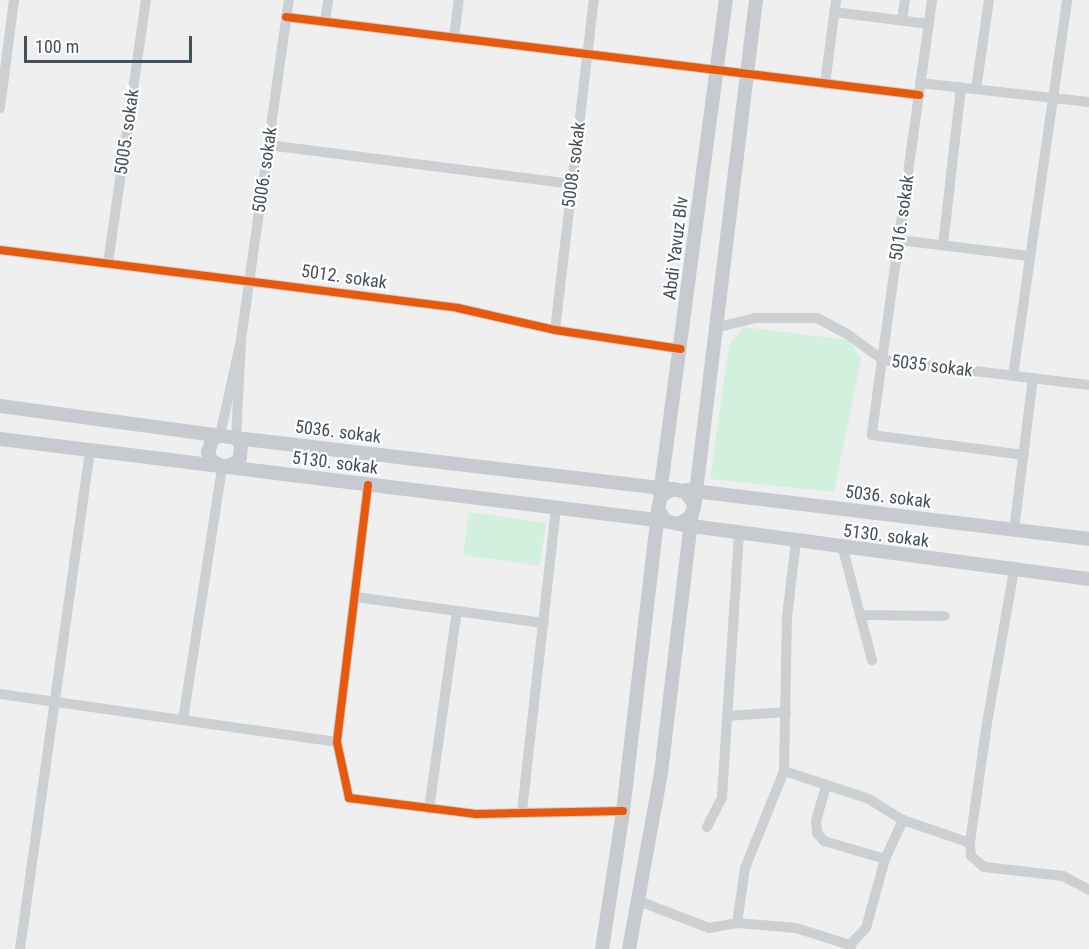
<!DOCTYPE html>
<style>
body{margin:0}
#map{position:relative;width:1089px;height:949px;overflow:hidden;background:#f0efef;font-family:"Roboto Condensed",sans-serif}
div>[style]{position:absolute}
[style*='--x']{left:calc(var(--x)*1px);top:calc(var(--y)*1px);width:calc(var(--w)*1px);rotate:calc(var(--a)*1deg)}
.green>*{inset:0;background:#d1f1de}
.minor>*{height:10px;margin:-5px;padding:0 5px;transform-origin:5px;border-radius:5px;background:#ccd0d3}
.major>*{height:14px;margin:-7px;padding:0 7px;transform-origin:7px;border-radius:7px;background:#c7cbd0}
.cycleway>*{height:8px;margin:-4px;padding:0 4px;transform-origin:4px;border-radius:4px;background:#e8590c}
span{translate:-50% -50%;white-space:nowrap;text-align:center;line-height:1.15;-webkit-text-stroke:4.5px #fff;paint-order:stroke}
.street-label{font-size:18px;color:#45505d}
.scale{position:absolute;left:24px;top:36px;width:168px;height:27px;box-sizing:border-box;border:3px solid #45505d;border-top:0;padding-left:8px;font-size:18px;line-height:21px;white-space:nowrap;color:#45505d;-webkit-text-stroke:4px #fff;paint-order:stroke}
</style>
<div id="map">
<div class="green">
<i style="clip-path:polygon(743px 327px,848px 340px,861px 359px,834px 492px,710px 479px,729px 345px)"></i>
<i style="clip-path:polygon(469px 512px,546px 523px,540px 566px,463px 555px)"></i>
</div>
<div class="minor">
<i style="--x:932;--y:0;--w:439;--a:97.9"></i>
<i style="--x:872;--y:435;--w:153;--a:7.5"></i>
<i style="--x:834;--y:12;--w:96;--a:7.2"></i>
<i style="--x:286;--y:17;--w:638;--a:7.02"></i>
<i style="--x:902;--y:21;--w:21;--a:-82"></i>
<i style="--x:325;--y:22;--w:22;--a:-82"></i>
<i style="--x:454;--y:38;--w:38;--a:-83"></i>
<i style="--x:920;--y:83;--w:170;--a:6.4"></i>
<i style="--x:825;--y:84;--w:85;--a:-82.5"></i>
<i style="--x:976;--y:89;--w:90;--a:-81.7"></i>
<i style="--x:0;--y:108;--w:109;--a:-82.6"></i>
<i style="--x:268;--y:145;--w:306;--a:7.3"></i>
<i style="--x:899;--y:240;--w:132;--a:7"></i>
<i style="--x:943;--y:245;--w:159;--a:-83.5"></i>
<i style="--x:0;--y:250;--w:462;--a:7.2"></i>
<i style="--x:458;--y:308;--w:99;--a:12.8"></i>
<i style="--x:555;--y:330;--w:127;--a:8.6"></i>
<i style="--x:108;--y:263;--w:266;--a:-81.8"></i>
<i style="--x:715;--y:328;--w:41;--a:-14"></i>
<i style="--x:755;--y:318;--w:62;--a:0"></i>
<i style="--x:817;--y:318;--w:34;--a:28"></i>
<i style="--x:847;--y:334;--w:44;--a:35.8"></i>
<i style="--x:883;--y:360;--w:208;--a:6.9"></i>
<i style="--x:555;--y:330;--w:332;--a:-83.3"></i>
<i style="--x:241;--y:340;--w:343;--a:-82"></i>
<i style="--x:1013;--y:376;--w:380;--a:-81.8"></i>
<i style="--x:220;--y:435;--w:97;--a:-77.5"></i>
<i style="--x:241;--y:340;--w:98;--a:92.9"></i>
<i style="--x:368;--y:485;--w:259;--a:96.9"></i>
<i style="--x:337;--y:742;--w:57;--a:77.9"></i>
<i style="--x:349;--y:798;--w:128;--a:7.2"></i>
<i style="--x:476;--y:814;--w:147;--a:-1.2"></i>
<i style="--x:1014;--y:530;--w:153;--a:-82.9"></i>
<i style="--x:843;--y:549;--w:115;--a:75.4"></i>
<i style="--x:1014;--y:570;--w:155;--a:100"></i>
<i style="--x:987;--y:723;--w:121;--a:98.1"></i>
<i style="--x:970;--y:843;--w:13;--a:86"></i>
<i style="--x:971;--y:856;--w:17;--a:40"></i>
<i style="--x:984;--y:867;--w:80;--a:6.5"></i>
<i style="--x:1063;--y:876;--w:30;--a:28"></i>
<i style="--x:356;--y:597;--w:189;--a:7.9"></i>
<i style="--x:860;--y:615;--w:85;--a:0.7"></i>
<i style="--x:0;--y:694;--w:340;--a:8.1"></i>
<i style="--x:728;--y:716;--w:58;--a:-3.9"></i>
<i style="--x:183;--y:720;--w:256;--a:-81.2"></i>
<i style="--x:784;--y:771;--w:89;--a:18.2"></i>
<i style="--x:869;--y:799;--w:40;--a:32"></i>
<i style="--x:903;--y:820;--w:71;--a:18.9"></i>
<i style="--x:826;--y:786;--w:36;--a:106"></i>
<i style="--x:816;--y:821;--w:12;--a:85"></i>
<i style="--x:817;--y:833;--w:11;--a:49"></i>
<i style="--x:824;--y:841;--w:64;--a:16.4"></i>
<i style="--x:429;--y:809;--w:200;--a:-82"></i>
<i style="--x:522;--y:811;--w:304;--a:-83.6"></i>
<i style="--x:707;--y:827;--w:34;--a:-63"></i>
<i style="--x:722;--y:797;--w:264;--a:-86.3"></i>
<i style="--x:636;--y:900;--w:78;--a:21"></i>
<i style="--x:709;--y:928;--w:28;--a:-10"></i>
<i style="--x:737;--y:923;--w:59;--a:4.8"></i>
<i style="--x:796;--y:928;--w:57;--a:17.5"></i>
<i style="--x:850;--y:945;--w:4;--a:76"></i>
<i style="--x:737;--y:923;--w:56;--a:-81.7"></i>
<i style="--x:745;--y:868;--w:105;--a:-68.1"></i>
<i style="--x:784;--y:771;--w:154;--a:-88.9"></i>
<i style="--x:787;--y:617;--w:76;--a:-83.2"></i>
<i style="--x:850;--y:945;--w:23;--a:-47"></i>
<i style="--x:866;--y:928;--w:72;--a:-74.6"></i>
<i style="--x:885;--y:859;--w:43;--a:-65.2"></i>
<i style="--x:20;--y:949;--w:504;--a:-82.01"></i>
</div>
<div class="major">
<i style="--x:0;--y:406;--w:238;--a:7.7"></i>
<i style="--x:236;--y:438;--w:440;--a:6.7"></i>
<i style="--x:220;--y:435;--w:9;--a:148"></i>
<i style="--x:212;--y:440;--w:13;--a:108"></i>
<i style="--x:208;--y:452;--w:9;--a:69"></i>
<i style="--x:211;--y:460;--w:13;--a:32"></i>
<i style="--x:222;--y:467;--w:12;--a:-14"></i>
<i style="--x:234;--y:464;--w:8;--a:-45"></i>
<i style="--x:240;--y:458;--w:13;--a:-86"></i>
<i style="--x:241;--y:445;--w:9;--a:-126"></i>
<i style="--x:0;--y:439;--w:670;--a:7.03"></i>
<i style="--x:686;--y:490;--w:406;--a:6.9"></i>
<i style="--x:660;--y:494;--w:498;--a:-82.4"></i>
<i style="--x:694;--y:504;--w:14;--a:-124"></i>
<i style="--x:686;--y:492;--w:13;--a:-167"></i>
<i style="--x:673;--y:489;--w:14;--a:150"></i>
<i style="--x:661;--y:496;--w:13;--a:103"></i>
<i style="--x:658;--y:509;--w:14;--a:60"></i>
<i style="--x:665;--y:521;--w:14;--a:12"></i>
<i style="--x:679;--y:524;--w:13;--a:-32"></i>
<i style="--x:690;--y:517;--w:10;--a:-66"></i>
<i style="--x:694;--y:508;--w:512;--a:-83.04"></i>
<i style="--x:684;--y:525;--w:409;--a:7.6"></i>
<i style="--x:602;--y:949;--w:140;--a:-81.3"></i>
<i style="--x:623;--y:811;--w:302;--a:-83.3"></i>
<i style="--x:629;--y:949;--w:179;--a:-79.7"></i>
<i style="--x:661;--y:773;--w:262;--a:-83.2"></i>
</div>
<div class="cycleway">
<i style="--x:286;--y:17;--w:638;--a:7.02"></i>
<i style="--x:0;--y:250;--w:462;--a:7.2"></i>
<i style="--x:458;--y:308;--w:99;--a:12.8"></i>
<i style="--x:555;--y:330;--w:127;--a:8.6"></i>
<i style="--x:368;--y:485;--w:259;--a:96.9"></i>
<i style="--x:337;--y:742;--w:57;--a:77.9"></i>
<i style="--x:349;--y:798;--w:128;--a:7.2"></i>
<i style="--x:476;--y:814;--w:147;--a:-1.2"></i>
</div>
<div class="street-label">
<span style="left:127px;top:132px;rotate:-82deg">5005. sokak</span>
<span style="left:574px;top:165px;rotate:-83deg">5008. sokak</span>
<span style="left:265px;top:170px;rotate:-82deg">5006. sokak</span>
<span style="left:902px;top:218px;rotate:-82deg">5016. sokak</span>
<span style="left:676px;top:248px;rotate:-83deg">Abdi Yavuz Blv</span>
<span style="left:344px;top:277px;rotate:8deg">5012. sokak</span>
<span style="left:932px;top:366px;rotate:7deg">5035 sokak</span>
<span style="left:338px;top:432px;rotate:7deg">5036. sokak</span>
<span style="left:335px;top:463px;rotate:7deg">5130. sokak</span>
<span style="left:888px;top:497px;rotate:7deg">5036. sokak</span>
<span style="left:886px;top:536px;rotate:7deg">5130. sokak</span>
</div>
<div class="scale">100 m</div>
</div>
